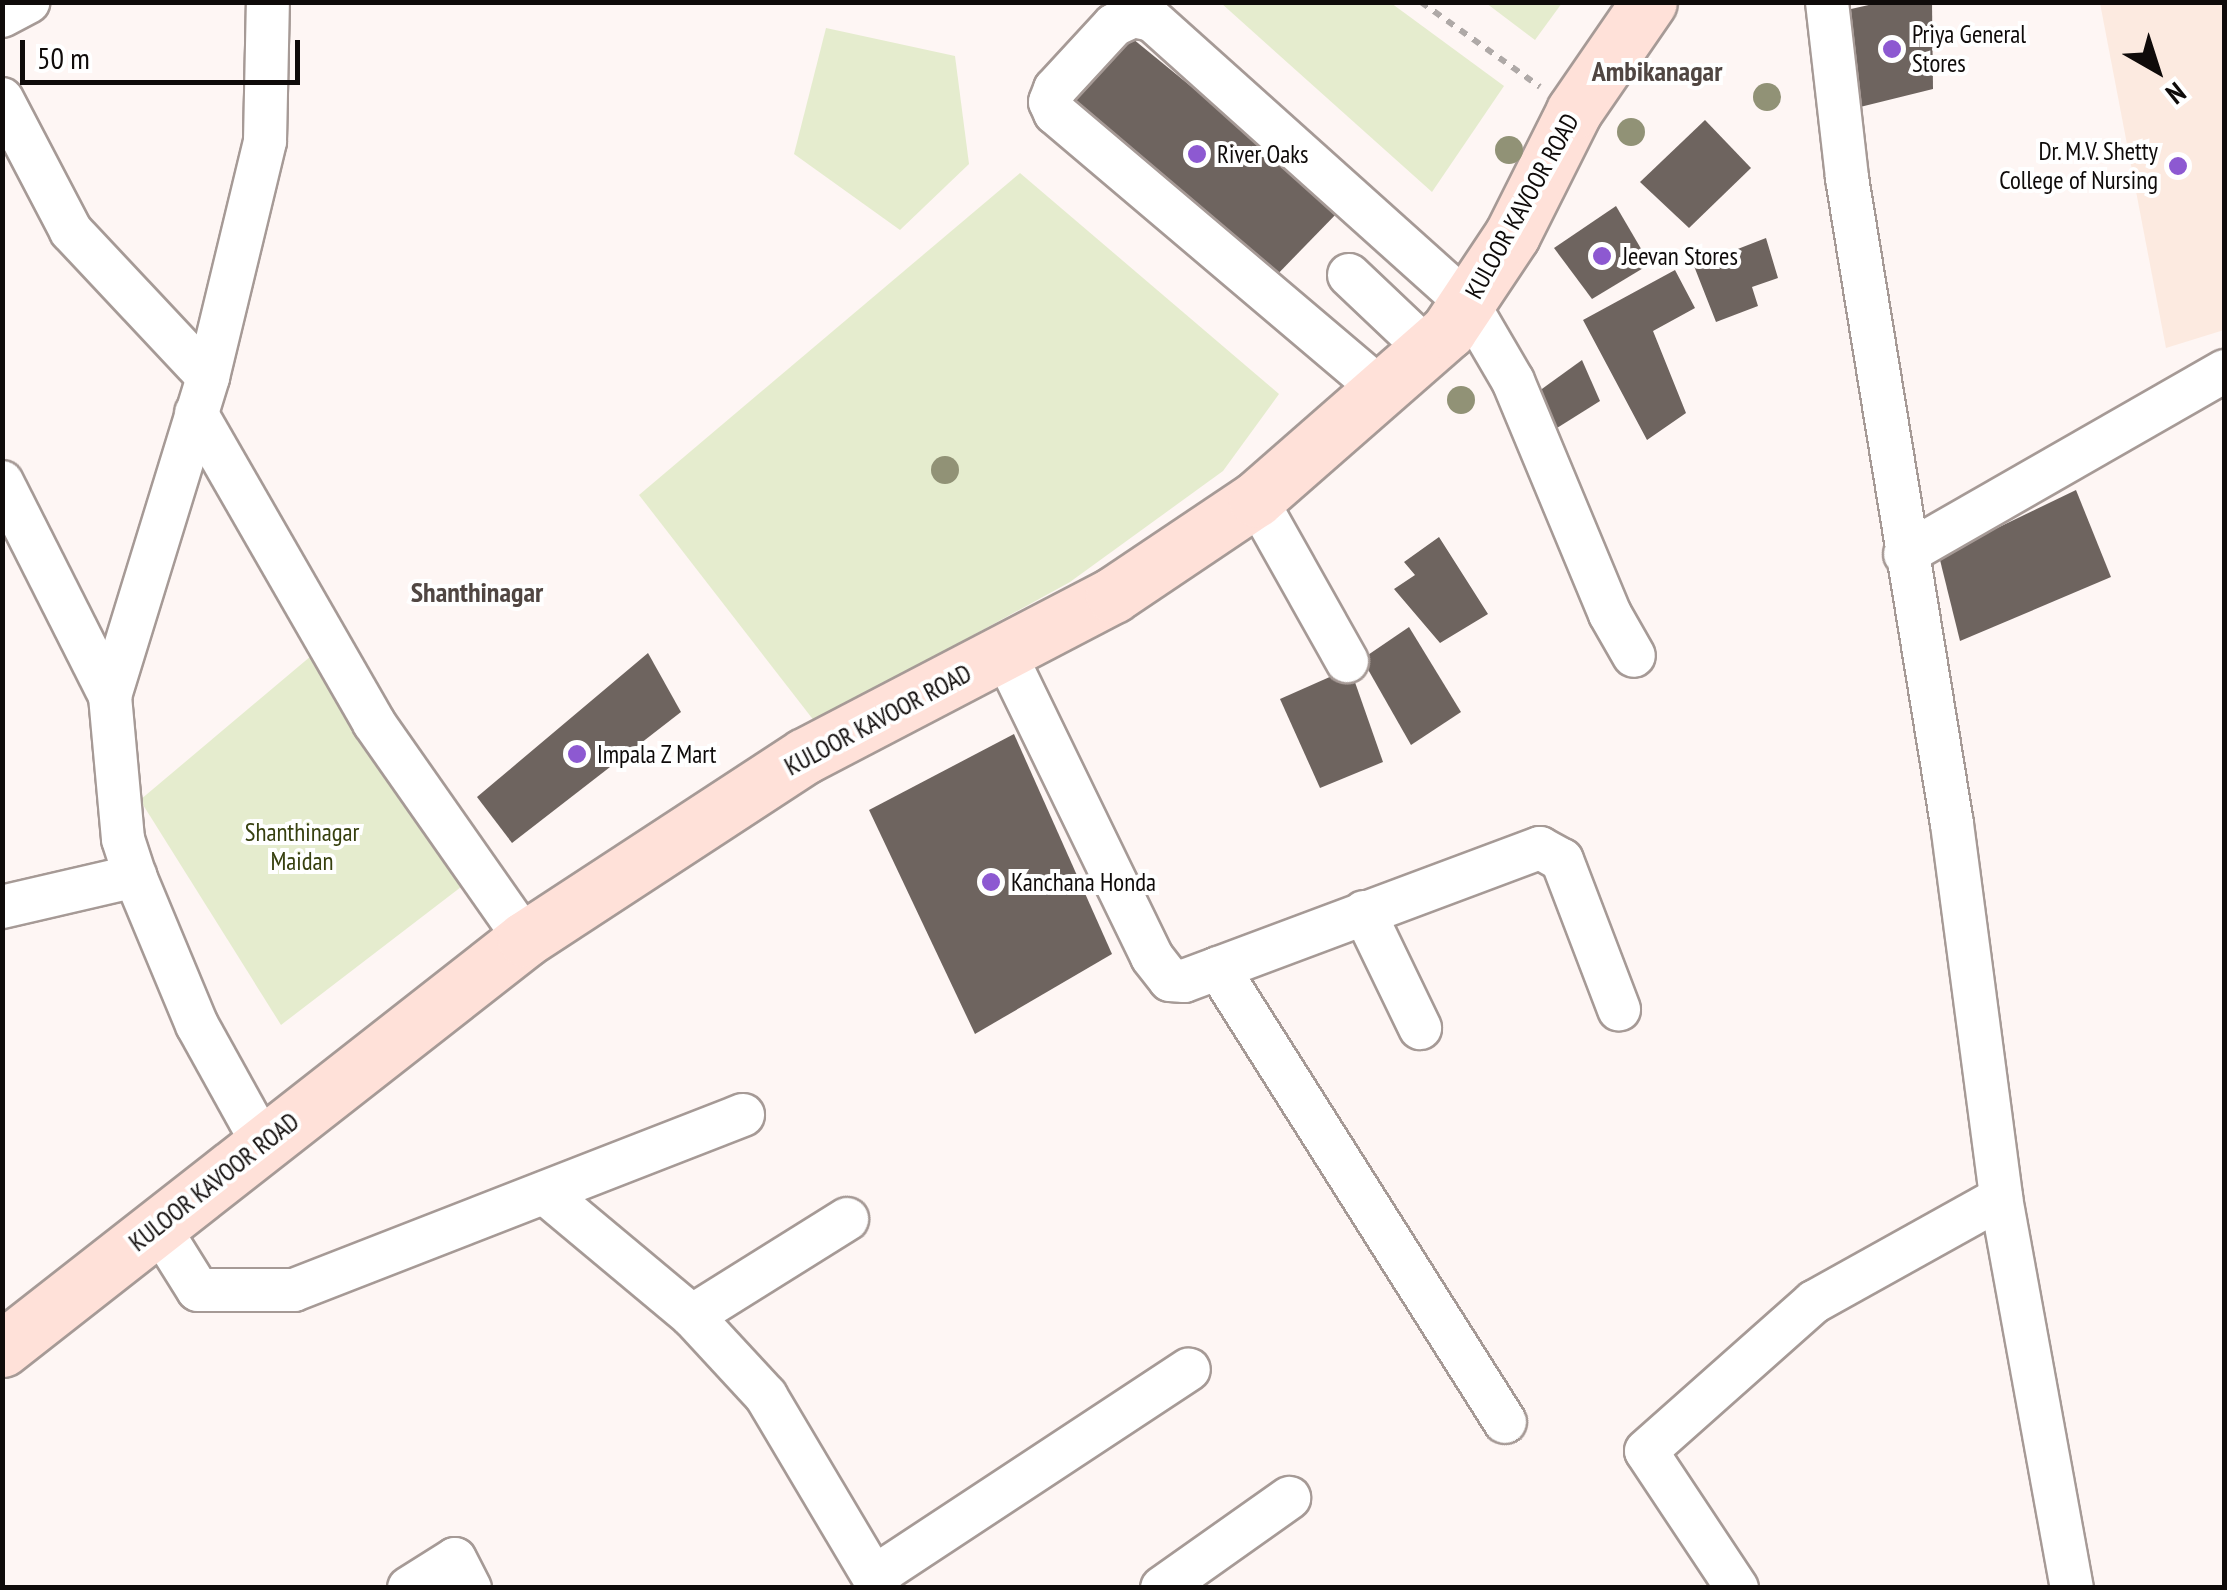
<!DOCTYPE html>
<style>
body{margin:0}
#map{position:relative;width:2227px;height:1590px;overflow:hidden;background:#fef6f4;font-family:"PT Sans Narrow",sans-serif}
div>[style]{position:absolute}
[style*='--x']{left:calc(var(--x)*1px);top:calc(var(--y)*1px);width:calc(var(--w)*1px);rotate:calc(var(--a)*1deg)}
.education>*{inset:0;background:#fceae0}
.green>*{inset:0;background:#e5ecce}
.building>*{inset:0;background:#6e645f}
.path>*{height:6px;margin-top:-3px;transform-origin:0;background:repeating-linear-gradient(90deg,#afa9a7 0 8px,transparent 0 16px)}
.roads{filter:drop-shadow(2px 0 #a69a96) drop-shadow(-2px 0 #a69a96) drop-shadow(0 2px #a69a96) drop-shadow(0 -2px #a69a96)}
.minor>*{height:42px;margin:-21px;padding:0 21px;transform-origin:21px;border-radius:21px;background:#fff}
.secondary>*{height:55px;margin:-27.5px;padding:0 27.5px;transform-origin:27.5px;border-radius:27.5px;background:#ffe1d9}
.trees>*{width:28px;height:28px;margin:-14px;border-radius:50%;background:#919276}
.dots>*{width:28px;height:28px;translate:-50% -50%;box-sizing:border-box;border:5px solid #fff;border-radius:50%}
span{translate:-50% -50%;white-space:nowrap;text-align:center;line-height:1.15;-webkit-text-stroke:8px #fff;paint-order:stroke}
.poi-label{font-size:25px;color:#0f0b0a}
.left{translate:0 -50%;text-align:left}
.right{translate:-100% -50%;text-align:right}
.street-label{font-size:25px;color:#0f0b0a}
.park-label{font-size:25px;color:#37400f}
.neighbourhood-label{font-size:28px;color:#504642;font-weight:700}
.frame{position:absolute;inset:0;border:5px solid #0f0b0a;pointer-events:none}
.north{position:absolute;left:2107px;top:20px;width:100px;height:100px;-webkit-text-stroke:8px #fff;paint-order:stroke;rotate:141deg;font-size:28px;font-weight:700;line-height:40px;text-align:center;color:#0f0b0a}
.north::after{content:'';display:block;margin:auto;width:35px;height:45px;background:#0f0b0a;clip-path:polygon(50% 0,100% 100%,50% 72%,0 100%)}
.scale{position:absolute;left:20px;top:40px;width:280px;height:45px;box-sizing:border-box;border:5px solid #0f0b0a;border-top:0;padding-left:12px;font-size:30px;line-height:35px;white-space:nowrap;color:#0f0b0a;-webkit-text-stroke:8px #fff;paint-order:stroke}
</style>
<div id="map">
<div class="education">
<i style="clip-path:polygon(2100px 3px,2224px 3px,2224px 330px,2166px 348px)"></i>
</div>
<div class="green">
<i style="clip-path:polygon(1221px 3px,1391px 3px,1504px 86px,1432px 192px)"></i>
<i style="clip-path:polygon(1486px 3px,1562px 3px,1535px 40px)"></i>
<i style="clip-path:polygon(826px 28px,955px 56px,969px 164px,900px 230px,794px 154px)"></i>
<i style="clip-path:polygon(1020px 173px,1279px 394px,1223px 471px,1070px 582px,815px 722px,639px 495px)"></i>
<i style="clip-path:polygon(311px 656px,461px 887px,281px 1025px,140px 800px)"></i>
</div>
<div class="building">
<i style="clip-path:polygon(1882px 2px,1932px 2px,1933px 89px,1852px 109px,1851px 9px)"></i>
<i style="clip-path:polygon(1122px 30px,1341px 209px,1268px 284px,1059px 98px)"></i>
<i style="clip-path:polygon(1705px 120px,1751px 168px,1689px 228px,1640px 182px)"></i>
<i style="clip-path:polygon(1616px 206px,1650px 264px,1592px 299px,1554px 248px)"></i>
<i style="clip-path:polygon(1766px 238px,1778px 278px,1752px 287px,1758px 306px,1716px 322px,1694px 266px)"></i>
<i style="clip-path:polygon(1675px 270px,1695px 308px,1653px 331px,1686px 413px,1647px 440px,1583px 320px)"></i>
<i style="clip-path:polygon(1582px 360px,1600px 401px,1549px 433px,1528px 399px)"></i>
<i style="clip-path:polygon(2076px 490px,2111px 577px,1960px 641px,1939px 556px)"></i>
<i style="clip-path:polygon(1439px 537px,1488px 614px,1440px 643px,1394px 589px,1415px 575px,1404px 562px)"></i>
<i style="clip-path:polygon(1409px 627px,1461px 712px,1411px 745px,1362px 659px)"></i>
<i style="clip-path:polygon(648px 653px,681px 712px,512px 843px,477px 797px)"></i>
<i style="clip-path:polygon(1350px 668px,1383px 762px,1320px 788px,1280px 699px)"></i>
<i style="clip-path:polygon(1014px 734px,1112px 954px,975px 1034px,869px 810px)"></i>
</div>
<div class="path">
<i style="--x:1421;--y:2;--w:146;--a:35.5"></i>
</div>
<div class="roads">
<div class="minor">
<i style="--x:1827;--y:2;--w:177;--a:83.5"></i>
<i style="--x:1847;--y:178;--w:654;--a:80.77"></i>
<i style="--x:1952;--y:824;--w:377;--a:82.5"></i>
<i style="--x:2001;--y:1198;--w:396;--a:79.7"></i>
<i style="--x:2;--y:16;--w:30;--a:-28"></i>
<i style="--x:2;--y:99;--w:149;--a:62.4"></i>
<i style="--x:71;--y:231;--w:200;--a:46.8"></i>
<i style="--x:1349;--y:275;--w:109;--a:43.5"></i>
<i style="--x:1383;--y:391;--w:430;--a:-139.7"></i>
<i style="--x:1055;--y:113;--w:12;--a:-114"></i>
<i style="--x:1050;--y:102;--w:14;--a:-69"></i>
<i style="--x:1055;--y:89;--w:87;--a:-47.3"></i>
<i style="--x:1114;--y:25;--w:21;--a:-25"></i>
<i style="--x:1133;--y:16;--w:19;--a:12"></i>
<i style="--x:1152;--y:20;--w:425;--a:41.9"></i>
<i style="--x:1468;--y:304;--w:89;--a:59.7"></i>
<i style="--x:1513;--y:381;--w:252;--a:67.4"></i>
<i style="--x:1610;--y:614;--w:48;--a:60.3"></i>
<i style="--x:196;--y:413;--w:357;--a:60.1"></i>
<i style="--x:374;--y:723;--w:264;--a:55"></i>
<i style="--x:2;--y:482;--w:240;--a:63.2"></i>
<i style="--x:1256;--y:499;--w:186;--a:60.7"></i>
<i style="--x:1905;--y:554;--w:368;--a:-29.8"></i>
<i style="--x:1004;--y:652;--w:339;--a:64.1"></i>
<i style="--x:1152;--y:957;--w:29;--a:52"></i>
<i style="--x:1170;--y:980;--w:14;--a:4"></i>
<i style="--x:1184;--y:981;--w:380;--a:-20.5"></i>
<i style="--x:1540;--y:848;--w:25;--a:29"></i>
<i style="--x:1562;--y:860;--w:160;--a:69.1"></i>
<i style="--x:2;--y:907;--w:137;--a:-13.1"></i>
<i style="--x:1364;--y:912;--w:129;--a:64.2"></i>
<i style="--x:1218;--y:968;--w:537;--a:57.7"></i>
<i style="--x:263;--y:1144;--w:136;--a:-119"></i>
<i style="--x:197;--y:1025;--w:161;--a:-112.6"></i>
<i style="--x:135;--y:876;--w:39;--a:-108"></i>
<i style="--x:123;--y:839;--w:144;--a:-95.2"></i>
<i style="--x:110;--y:696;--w:334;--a:-72.9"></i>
<i style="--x:208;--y:377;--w:243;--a:-76.4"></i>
<i style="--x:265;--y:141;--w:139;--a:-88.8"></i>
<i style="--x:545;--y:1193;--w:192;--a:39.9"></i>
<i style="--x:692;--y:1316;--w:109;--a:47.2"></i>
<i style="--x:766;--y:1396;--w:223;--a:59.3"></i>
<i style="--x:158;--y:1226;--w:75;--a:58"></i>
<i style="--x:198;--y:1290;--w:96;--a:0"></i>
<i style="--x:294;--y:1290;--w:482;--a:-21.3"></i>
<i style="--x:692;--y:1316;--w:183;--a:-32"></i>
<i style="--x:874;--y:1577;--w:377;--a:-33.4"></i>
<i style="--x:409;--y:1588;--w:54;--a:-32.2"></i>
<i style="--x:455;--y:1559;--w:33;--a:63"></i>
<i style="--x:1162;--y:1588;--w:156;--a:-35.3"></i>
<i style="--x:1737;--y:1588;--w:164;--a:-123.6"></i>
<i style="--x:1646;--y:1451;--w:225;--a:-41.6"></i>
<i style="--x:1814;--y:1302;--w:214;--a:-29.1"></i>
</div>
<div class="secondary">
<i style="--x:2;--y:1349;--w:665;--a:-38.09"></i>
<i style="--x:525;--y:939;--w:334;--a:-33.2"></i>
<i style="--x:805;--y:756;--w:348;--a:-27.6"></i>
<i style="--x:1113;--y:595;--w:172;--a:-33.9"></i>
<i style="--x:1256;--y:499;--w:255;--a:-41.2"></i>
<i style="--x:1448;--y:331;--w:115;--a:-56.3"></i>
<i style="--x:1512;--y:235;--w:139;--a:-63.4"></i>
<i style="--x:1574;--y:111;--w:132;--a:-55.5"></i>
</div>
</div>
<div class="trees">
<i style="left:1767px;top:97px"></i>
<i style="left:1631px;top:132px"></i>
<i style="left:1509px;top:150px"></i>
<i style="left:1461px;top:400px"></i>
<i style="left:945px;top:470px"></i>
</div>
<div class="dots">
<i style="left:1892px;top:49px;background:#8d59d1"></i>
<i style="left:1197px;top:154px;background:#8d59d1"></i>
<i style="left:2178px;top:166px;background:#8d59d1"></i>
<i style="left:1602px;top:256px;background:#8d59d1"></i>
<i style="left:577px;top:754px;background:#8d59d1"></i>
<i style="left:991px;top:882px;background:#8d59d1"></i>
</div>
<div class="poi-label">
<span class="left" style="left:1912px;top:49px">Priya General<br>Stores</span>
<span class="right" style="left:2158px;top:166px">Dr. M.V. Shetty<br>College of Nursing</span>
<span class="left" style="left:1217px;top:154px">River Oaks</span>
<span class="left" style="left:1622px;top:256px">Jeevan Stores</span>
<span class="left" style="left:597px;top:754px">Impala Z Mart</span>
<span class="left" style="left:1011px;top:882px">Kanchana Honda</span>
</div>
<div class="street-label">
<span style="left:1522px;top:206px;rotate:-61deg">KULOOR KAVOOR ROAD</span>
<span style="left:878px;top:720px;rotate:-28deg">KULOOR KAVOOR ROAD</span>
<span style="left:214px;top:1182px;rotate:-38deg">KULOOR KAVOOR ROAD</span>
</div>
<div class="park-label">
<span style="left:302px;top:847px">Shanthinagar<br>Maidan</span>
</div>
<div class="neighbourhood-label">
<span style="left:1657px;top:71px">Ambikanagar</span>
<span style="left:477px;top:592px">Shanthinagar</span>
</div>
<div class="frame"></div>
<div class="north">N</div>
<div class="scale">50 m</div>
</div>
